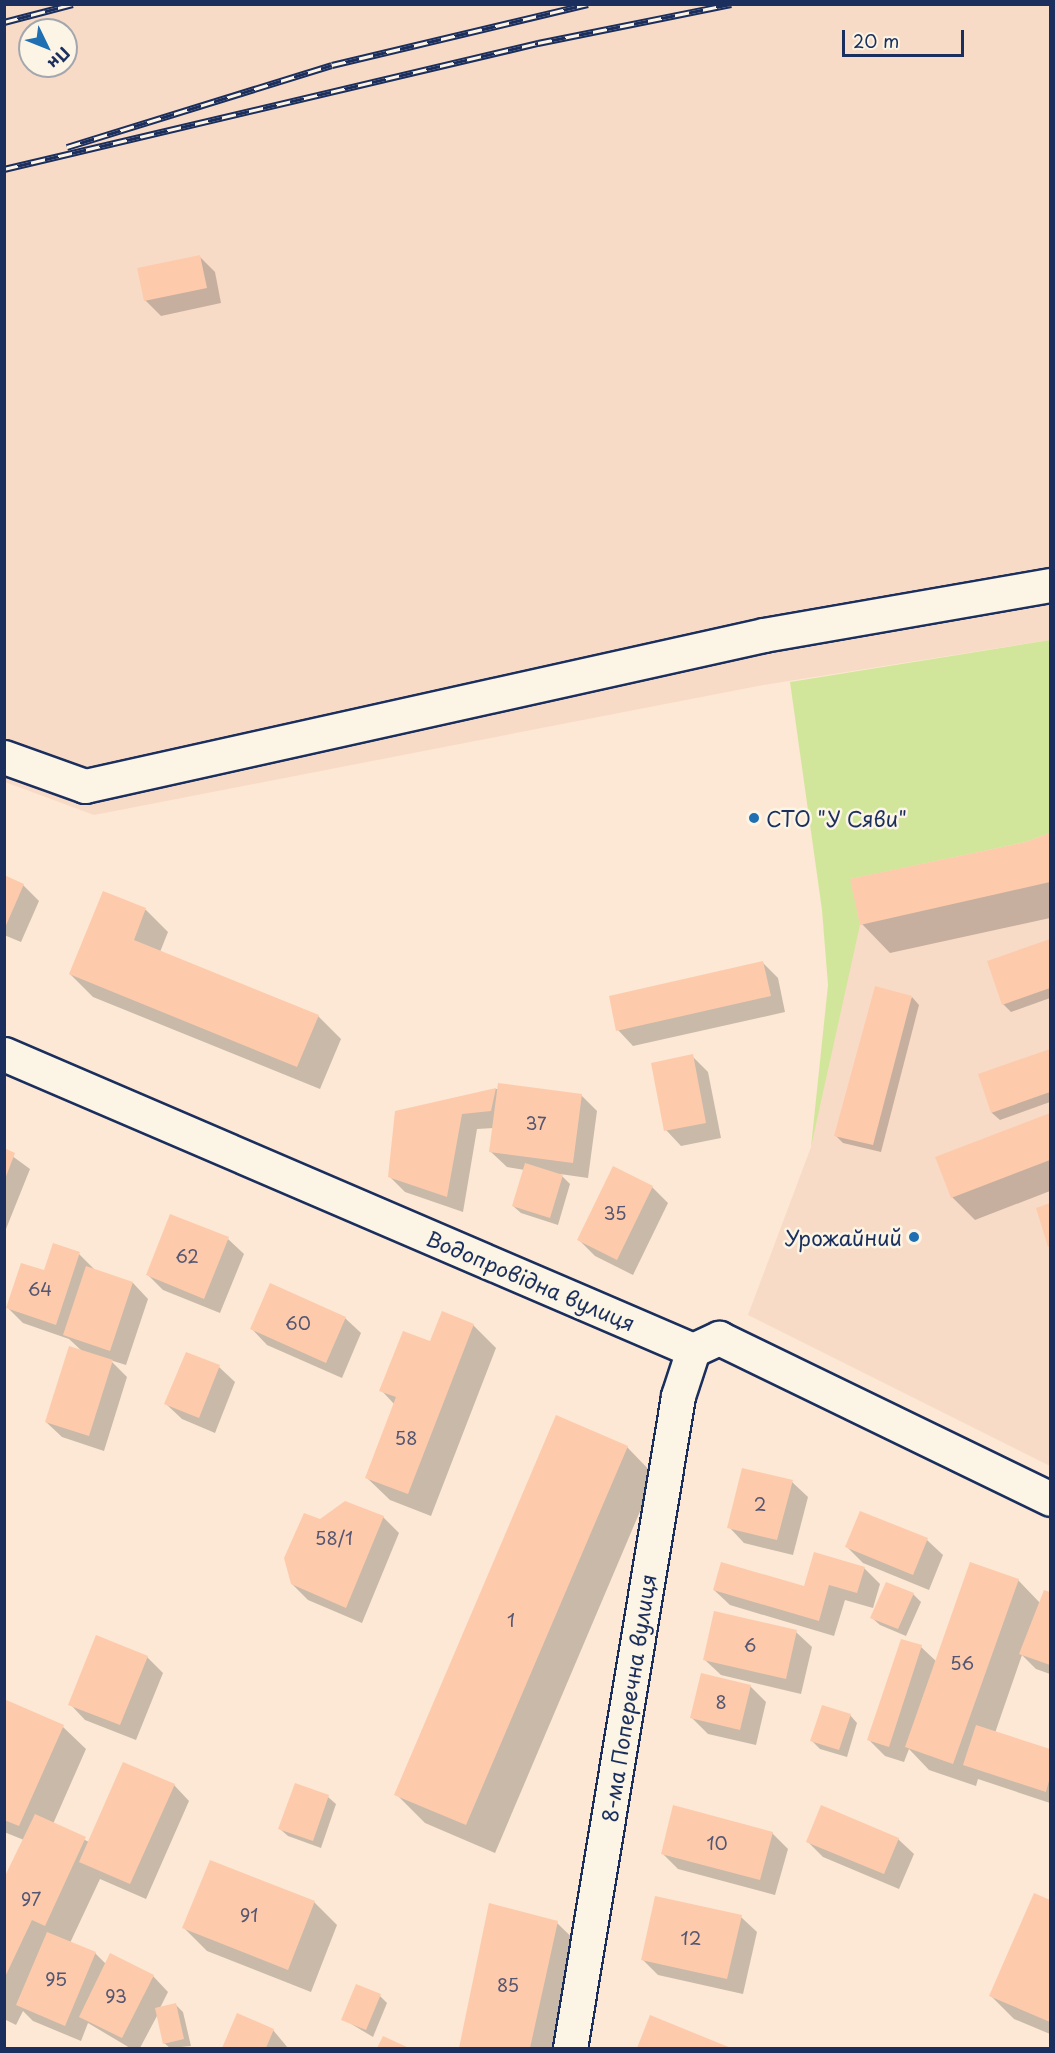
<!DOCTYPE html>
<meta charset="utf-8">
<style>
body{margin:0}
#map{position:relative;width:1055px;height:2053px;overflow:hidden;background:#fce8d4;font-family:"Playpen Sans",sans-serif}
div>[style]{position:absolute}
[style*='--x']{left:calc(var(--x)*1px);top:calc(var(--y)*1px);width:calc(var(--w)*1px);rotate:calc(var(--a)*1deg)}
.built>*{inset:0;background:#f8dbc6}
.green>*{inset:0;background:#d2e69b}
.shadow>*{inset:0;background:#0003}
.building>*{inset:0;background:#fdcbac}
.roads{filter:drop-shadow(2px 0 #1b2f5e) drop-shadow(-2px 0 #1b2f5e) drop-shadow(0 2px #1b2f5e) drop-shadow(0 -2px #1b2f5e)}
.minor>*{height:33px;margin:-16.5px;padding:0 16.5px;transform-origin:16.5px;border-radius:16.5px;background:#fcf5e5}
.rail>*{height:7px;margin-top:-3.5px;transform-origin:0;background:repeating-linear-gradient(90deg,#fcf5e5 0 14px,#1b2f5e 0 28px);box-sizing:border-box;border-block:2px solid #1b2f5e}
.dots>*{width:16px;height:16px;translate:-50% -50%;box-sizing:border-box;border:3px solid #fcf5e5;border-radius:50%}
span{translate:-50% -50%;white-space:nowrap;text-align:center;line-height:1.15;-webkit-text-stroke:5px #fcf5e5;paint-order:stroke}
.number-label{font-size:18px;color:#545672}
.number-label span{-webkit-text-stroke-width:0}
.poi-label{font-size:21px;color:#1b2f5e}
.left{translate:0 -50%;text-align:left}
.right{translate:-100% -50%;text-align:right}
.street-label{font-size:21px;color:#1b2f5e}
.frame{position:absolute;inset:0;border:6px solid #1b2f5e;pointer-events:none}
.north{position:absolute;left:18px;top:18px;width:60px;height:60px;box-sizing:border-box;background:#fcf5e5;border:2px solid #a2a6af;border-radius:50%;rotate:133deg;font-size:16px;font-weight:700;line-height:24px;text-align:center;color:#1b2f5e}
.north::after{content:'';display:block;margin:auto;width:21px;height:27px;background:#1f6fb2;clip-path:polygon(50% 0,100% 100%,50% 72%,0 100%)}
.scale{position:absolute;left:842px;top:30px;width:122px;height:27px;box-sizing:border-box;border:3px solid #1b2f5e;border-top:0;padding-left:8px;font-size:18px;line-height:21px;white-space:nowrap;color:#1b2f5e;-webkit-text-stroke:4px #fcf5e5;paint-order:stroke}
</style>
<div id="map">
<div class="built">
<i style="clip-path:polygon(evenodd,4px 5px,1050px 5px,1050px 640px,758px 686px,94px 815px,5px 782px,4px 5px,30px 30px,66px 30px,66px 66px,30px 66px,30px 30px)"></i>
<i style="clip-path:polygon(1050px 833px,1050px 1466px,748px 1315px,811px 1147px,850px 879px,1026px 842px)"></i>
</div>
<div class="green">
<i style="clip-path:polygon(1050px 640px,1050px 833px,1026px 842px,851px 879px,860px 925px,811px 1147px,828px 985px,822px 910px,790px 682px)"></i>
</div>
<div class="shadow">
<i style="clip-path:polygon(200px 257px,215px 272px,221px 303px,161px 316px,145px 300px)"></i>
<i style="clip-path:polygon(1050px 834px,1050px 918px,890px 953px,862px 924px)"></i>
<i style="clip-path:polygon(4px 877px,23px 885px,39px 901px,21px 942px,4px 935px)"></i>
<i style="clip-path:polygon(104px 893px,146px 910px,168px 932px,160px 952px,318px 1016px,341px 1039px,320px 1089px,93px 997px,70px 974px)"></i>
<i style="clip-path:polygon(1050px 940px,1050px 998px,1011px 1012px,1003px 1004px,989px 962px)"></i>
<i style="clip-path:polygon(763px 963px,778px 978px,785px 1012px,633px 1046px,618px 1030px)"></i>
<i style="clip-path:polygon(912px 997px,919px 1005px,881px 1152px,843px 1143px,836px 1136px)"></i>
<i style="clip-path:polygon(1050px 1050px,1050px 1102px,1000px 1120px,992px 1113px,980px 1075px)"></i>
<i style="clip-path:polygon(692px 1056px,708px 1072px,721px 1138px,681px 1146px,666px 1130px)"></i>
<i style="clip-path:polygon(496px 1089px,581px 1095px,597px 1111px,588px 1178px,560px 1174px,570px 1184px,558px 1225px,521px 1213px,513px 1206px,525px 1170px,507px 1167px,491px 1152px,494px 1128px,477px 1129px,463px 1212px,405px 1192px,389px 1176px,397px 1112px)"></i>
<i style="clip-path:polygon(1050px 1114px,1050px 1191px,975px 1220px,952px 1197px,937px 1158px)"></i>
<i style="clip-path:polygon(4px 1150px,30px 1169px,4px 1234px)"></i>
<i style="clip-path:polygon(652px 1187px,668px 1203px,633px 1275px,595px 1256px,579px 1240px)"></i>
<i style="clip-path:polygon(1050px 1205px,1050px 1247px,1038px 1209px)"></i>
<i style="clip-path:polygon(228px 1239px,244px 1254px,220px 1313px,163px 1290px,147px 1274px)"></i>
<i style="clip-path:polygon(79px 1254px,95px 1270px,133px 1283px,148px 1299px,126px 1365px,110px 1360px,127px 1377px,104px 1451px,62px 1437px,46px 1422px,83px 1352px,69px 1339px,23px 1323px,8px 1308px,45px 1272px)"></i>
<i style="clip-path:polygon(345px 1318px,361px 1333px,342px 1378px,267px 1345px,252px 1329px)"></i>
<i style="clip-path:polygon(473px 1325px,496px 1348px,431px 1516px,390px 1500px,367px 1478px,395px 1405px,381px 1390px,431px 1343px)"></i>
<i style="clip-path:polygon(219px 1367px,235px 1382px,215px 1433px,182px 1419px,166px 1404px)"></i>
<i style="clip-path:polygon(627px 1447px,655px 1476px,495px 1853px,425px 1823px,396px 1794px)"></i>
<i style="clip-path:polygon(792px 1482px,808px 1497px,793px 1555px,744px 1543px,729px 1527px)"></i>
<i style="clip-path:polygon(383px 1517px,399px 1533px,362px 1623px,308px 1600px,292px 1584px,320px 1520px)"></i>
<i style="clip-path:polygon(927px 1540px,943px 1555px,929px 1590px,863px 1563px,847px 1547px)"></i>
<i style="clip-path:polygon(864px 1568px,880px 1584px,873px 1608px,845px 1600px,834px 1636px,730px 1605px,714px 1590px,805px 1588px)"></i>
<i style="clip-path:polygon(1018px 1580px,1040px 1603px,1044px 1592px,1050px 1594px,1050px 1674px,1036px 1669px,1022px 1655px,995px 1733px,1050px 1751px,1050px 1803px,978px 1779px,976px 1786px,929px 1770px,909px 1749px,904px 1762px,885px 1756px,869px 1740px,921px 1647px,937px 1662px)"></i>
<i style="clip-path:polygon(913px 1594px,921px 1602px,906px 1636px,880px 1625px,872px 1618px)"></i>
<i style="clip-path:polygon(796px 1632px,812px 1647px,801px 1694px,721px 1675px,705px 1660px)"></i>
<i style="clip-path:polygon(147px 1657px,163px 1673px,136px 1740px,85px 1720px,70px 1704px)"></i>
<i style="clip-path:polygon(750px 1686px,766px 1702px,756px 1745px,708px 1734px,692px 1718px)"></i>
<i style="clip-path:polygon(4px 1701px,63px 1727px,86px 1749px,53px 1824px,89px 1842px,174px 1785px,189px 1801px,146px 1899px,100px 1879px,70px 1943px,95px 1953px,106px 1964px,153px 1976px,168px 1992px,160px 2008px,176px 2005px,183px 2012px,191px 2046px,170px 2048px,164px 2043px,158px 2014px,140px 2048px,130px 2048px,88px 2023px,81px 2041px,33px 2021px,23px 2011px,16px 2025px,4px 2019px,4px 1882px,24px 1840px,4px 1832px)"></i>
<i style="clip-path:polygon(850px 1715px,857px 1723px,847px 1757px,820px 1749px,812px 1741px)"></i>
<i style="clip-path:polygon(296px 1785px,328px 1797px,336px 1804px,321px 1848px,288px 1836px,280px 1829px)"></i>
<i style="clip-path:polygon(772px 1833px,788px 1849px,775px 1895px,678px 1869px,662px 1853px)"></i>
<i style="clip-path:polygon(898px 1839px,914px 1854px,899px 1889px,823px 1857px,807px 1841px)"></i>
<i style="clip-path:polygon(1035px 1895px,1050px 1901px,1050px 2034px,1014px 2019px,991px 1996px)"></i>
<i style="clip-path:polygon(314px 1902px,337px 1925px,311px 1992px,207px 1951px,184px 1928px)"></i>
<i style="clip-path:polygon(491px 1905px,557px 1923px,586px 1951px,565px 2048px,461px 2048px)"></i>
<i style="clip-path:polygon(741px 1917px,757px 1932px,743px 1994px,658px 1975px,642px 1959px)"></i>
<i style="clip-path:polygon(380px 1996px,387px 2003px,373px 2037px,343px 2019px)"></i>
<i style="clip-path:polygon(238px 2015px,273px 2030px,288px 2048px,224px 2048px)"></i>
<i style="clip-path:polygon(651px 2017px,728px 2048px,638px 2048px)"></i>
</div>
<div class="building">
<i style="clip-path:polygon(200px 255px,207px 288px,144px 301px,137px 268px)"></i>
<i style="clip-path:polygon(1050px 833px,1050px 882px,860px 925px,850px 879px,1026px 842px)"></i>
<i style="clip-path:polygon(4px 875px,24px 884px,4px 930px)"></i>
<i style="clip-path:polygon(103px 891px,146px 908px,134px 940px,319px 1015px,297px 1067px,69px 974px)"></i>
<i style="clip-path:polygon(1050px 939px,1050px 988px,1002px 1005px,987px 961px)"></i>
<i style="clip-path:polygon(763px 961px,771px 996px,616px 1031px,609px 996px)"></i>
<i style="clip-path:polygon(875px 986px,912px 996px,873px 1145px,834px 1136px)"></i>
<i style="clip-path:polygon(1050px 1049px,1050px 1092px,991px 1113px,978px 1074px)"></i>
<i style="clip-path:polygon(693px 1054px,706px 1123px,664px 1131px,651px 1063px)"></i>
<i style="clip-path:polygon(498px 1083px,582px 1094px,573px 1163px,489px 1152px)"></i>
<i style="clip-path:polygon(496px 1088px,491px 1111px,462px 1114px,447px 1197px,388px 1177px,395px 1111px)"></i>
<i style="clip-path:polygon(1050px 1113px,1050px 1160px,951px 1198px,935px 1157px)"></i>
<i style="clip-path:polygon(4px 1148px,15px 1153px,5px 1179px,4px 1179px)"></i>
<i style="clip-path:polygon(525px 1163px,563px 1175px,550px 1218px,512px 1206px)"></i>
<i style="clip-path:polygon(613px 1166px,653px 1186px,617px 1260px,577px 1240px)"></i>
<i style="clip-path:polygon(1050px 1203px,1050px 1246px,1048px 1247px,1036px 1208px)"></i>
<i style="clip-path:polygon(170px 1214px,229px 1237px,204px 1299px,146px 1275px)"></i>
<i style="clip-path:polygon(53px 1243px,80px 1252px,56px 1325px,6px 1308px,21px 1263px,44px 1270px)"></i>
<i style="clip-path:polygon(86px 1266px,133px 1282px,110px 1351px,63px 1335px)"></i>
<i style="clip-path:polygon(270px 1283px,346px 1317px,326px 1363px,250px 1329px)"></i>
<i style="clip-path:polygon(442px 1311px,474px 1324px,408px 1494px,365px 1478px,396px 1397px,379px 1391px,403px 1331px,430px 1341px)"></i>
<i style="clip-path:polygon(69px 1346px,113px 1360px,89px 1436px,45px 1422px)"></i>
<i style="clip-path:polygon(186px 1352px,220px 1365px,199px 1418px,164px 1404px)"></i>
<i style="clip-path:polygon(556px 1415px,628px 1446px,466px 1825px,394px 1795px)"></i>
<i style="clip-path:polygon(742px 1468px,793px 1480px,777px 1540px,727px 1528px)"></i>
<i style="clip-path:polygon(345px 1501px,384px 1516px,346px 1608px,291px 1584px,284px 1558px,304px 1513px,320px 1519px)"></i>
<i style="clip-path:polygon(860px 1511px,928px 1538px,913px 1575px,845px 1547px)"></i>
<i style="clip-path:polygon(814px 1552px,865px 1567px,857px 1593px,829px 1585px,819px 1621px,713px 1590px,721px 1562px,804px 1586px)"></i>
<i style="clip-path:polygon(970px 1562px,1019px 1579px,953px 1764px,905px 1747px)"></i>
<i style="clip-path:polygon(886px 1582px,914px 1593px,898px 1629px,870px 1618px)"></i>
<i style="clip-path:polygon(1044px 1590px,1050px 1592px,1050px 1665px,1019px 1654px)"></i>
<i style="clip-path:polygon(714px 1611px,797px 1630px,786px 1679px,703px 1660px)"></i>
<i style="clip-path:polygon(96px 1635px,148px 1656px,120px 1725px,68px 1705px)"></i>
<i style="clip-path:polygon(901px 1639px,922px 1645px,889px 1747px,867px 1740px)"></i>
<i style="clip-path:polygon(701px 1673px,751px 1685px,740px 1730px,690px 1718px)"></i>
<i style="clip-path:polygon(4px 1699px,64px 1725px,19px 1826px,4px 1820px)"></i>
<i style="clip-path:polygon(822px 1705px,851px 1714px,839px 1750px,810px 1741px)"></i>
<i style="clip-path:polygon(976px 1725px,1050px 1749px,1050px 1777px,1046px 1792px,963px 1765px)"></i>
<i style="clip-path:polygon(123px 1762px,175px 1784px,130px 1884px,79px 1862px)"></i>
<i style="clip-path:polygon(295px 1783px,329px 1795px,313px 1841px,278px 1829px)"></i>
<i style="clip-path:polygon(673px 1805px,773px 1832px,760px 1880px,661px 1854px)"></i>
<i style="clip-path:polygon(821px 1805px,899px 1838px,884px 1874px,806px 1842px)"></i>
<i style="clip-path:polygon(35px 1814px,86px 1837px,45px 1926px,32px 1920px,4px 1979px,4px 1878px)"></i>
<i style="clip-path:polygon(210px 1860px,315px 1901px,288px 1970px,182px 1928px)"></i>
<i style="clip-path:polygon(1034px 1893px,1050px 1900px,1050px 2022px,989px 1996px)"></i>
<i style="clip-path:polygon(655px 1896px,742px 1915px,727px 1979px,641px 1960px)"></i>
<i style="clip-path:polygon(489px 1903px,558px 1921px,530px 2048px,459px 2048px)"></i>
<i style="clip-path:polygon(47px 1932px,96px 1952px,65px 2026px,16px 2005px)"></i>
<i style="clip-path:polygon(110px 1953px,154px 1975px,122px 2038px,79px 2017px)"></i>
<i style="clip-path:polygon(356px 1984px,381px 1994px,366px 2030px,341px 2020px)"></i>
<i style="clip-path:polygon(176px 2003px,184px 2039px,163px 2044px,155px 2008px)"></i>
<i style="clip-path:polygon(237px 2013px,274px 2029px,266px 2048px,222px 2048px)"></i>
<i style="clip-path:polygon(650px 2015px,731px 2048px,637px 2048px)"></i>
<i style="clip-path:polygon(383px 2036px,409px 2048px,377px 2048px)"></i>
</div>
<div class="roads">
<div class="minor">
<i style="--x:4;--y:757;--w:86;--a:19.7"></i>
<i style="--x:85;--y:786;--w:696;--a:-12.54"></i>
<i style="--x:764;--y:635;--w:290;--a:-9.9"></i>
<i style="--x:4;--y:1054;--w:750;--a:23.25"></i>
<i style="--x:693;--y:1350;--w:29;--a:-25"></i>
<i style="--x:719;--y:1338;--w:368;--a:25.9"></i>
<i style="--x:570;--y:2048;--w:661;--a:-80.59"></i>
<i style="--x:678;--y:1396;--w:48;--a:-71.9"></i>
</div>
</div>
<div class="rail">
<i style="--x:4;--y:22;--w:71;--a:-14.6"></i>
<i style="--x:67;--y:147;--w:277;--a:-17.2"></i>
<i style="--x:332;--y:65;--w:263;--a:-13.4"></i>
<i style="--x:4;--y:169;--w:549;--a:-13.28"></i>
<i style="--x:538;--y:43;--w:197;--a:-11.4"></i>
</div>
<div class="dots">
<i style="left:754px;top:818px;background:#1f6fb2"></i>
<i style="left:914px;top:1237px;background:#1f6fb2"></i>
</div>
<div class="number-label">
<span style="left:536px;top:1123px">37</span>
<span style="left:615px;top:1213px">35</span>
<span style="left:187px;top:1256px">62</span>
<span style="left:40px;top:1289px">64</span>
<span style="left:298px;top:1323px">60</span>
<span style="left:406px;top:1438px">58</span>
<span style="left:760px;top:1504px">2</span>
<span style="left:334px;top:1538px">58/1</span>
<span style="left:511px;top:1620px">1</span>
<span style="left:750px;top:1645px">6</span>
<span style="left:962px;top:1663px">56</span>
<span style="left:721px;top:1702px">8</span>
<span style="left:717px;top:1843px">10</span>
<span style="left:31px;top:1899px">97</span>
<span style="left:249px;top:1915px">91</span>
<span style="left:691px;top:1938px">12</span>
<span style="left:56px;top:1979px">95</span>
<span style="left:508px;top:1985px">85</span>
<span style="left:116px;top:1996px">93</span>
</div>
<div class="poi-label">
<span class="left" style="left:766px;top:818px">СТО "У Сяви"</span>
<span class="right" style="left:902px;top:1237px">Урожайний</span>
</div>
<div class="street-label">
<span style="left:531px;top:1280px;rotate:23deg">Водопровідна вулиця</span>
<span style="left:628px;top:1698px;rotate:-81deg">8-ма Поперечна вулиця</span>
</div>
<div class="frame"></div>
<div class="north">Пн</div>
<div class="scale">20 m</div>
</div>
